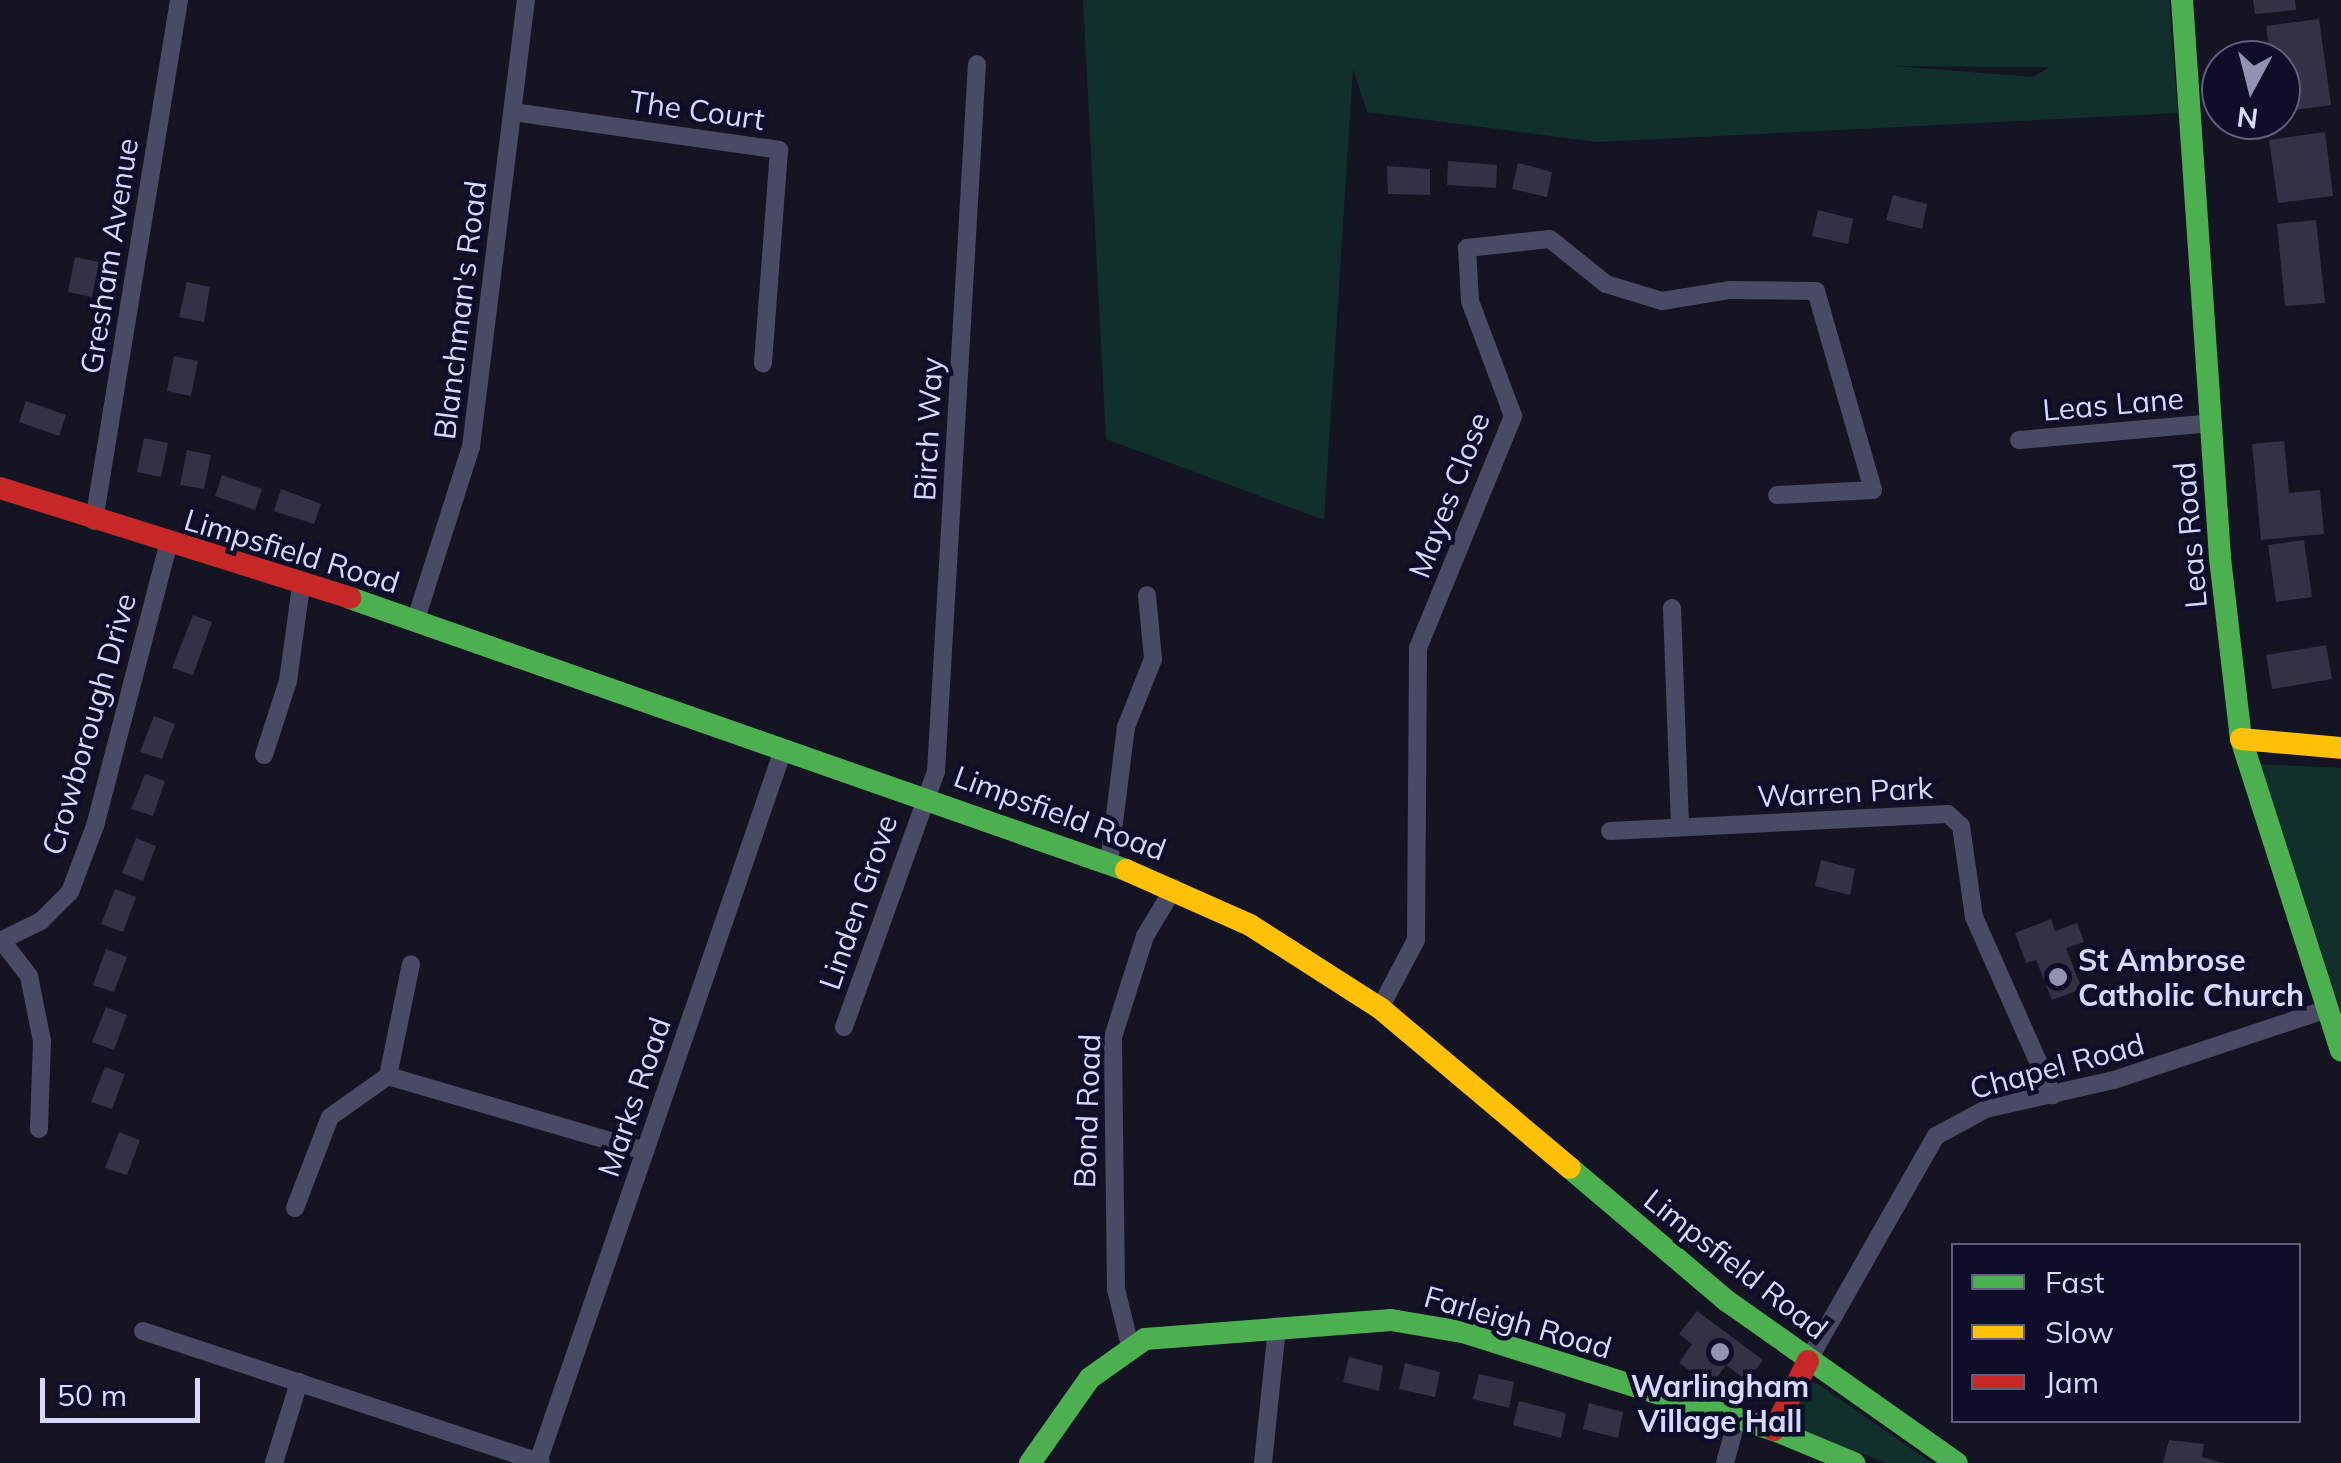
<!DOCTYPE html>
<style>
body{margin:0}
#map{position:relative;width:2341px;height:1463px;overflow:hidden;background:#141423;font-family:Mulish,sans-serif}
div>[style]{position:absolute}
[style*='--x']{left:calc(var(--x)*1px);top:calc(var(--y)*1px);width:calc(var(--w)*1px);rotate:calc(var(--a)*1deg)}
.green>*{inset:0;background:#112f2b}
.building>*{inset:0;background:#323245}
.street>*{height:18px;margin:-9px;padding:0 9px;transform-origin:9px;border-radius:9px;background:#494b64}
.fast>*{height:22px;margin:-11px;padding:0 11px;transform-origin:11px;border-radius:11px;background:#4caf50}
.slow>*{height:22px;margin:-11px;padding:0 11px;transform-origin:11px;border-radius:11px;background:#ffc107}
.jam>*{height:22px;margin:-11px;padding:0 11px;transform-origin:11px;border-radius:11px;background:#c62828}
.dots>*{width:28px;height:28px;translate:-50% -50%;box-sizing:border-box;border:5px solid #0e0e29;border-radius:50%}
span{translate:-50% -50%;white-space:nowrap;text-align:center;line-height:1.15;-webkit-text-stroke:9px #0e0e29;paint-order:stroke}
.street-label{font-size:30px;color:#d6d8ff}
.poi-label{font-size:30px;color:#d6d8ff;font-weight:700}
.left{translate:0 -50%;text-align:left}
.legend{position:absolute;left:1951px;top:1243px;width:350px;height:180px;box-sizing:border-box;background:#0e0e29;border:2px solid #5e5f7f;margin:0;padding:12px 18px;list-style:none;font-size:30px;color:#d6d8ff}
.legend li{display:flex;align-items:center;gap:20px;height:50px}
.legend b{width:50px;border:2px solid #5e5f7f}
.north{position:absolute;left:2201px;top:40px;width:100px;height:100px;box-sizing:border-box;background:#0e0e29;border:2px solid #5e5f7f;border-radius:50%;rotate:187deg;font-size:28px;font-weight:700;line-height:40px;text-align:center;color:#d6d8ff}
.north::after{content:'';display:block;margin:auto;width:35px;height:45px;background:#9293b2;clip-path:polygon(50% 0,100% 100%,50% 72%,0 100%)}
.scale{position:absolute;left:40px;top:1378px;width:160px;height:45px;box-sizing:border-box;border:5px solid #d6d8ff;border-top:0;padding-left:12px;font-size:30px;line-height:35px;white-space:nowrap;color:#d6d8ff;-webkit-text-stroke:8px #0e0e29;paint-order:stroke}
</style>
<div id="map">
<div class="green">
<i style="clip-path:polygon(evenodd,1083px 0,2169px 0,2178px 113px,1598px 142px,1367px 112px,1353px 69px,1324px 520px,1106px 439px,1083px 0,1895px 66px,2048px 67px,2048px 68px,2033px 77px,1895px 66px)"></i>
<i style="clip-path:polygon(2260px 764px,2341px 768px,2341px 1012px)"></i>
<i style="clip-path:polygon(1809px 1382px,1818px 1384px,1932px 1463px,1887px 1463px,1791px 1426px,1788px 1415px)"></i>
</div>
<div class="building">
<i style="clip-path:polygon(2253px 0,2295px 0,2296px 10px,2255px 14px)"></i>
<i style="clip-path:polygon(2319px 19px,2331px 105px,2281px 112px,2281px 60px,2271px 60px,2266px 26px)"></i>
<i style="clip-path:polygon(2325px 132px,2333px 196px,2278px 203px,2269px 140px)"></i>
<i style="clip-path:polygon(1448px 161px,1497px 165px,1496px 188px,1447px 185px)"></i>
<i style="clip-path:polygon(1518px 163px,1552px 172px,1547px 197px,1512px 189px)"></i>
<i style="clip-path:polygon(1387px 166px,1430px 169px,1430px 195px,1388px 194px)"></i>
<i style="clip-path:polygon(1893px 195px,1927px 204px,1922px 229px,1886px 220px)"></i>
<i style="clip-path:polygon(1818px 210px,1853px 219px,1848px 244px,1812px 236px)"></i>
<i style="clip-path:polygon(2316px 220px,2325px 303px,2285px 306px,2277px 224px)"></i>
<i style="clip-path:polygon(75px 257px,99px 262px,92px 297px,68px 292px)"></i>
<i style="clip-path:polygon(187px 282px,210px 287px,204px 322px,179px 317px)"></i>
<i style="clip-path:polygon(174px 356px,198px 361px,191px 396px,167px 391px)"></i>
<i style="clip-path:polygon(26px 401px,66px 415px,59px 436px,19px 422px)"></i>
<i style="clip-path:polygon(144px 438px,168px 443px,161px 477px,137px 472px)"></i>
<i style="clip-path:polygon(2284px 441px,2289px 493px,2320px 490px,2324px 534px,2261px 540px,2252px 444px)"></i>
<i style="clip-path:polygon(187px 450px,211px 455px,204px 489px,180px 485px)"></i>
<i style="clip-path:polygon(222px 475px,262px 489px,255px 510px,215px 496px)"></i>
<i style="clip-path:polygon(281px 489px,321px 504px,314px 524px,274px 511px)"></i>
<i style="clip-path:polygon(2304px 540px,2312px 597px,2276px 602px,2268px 545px)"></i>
<i style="clip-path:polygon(193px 615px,212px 622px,193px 675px,172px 668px)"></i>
<i style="clip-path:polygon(2326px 645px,2332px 679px,2272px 689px,2266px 655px)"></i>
<i style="clip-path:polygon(154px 716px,175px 724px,162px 759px,140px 752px)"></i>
<i style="clip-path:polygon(145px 774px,165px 781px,153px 816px,131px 809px)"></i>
<i style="clip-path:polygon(136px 838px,156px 846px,143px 881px,122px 873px)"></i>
<i style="clip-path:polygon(1821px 860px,1855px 869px,1850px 895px,1815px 886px)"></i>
<i style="clip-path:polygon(115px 889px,136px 897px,123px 932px,101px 924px)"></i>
<i style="clip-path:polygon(2051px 919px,2055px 931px,2077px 923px,2084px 942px,2066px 948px,2082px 989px,2052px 1000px,2036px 960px,2026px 963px,2015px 933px)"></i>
<i style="clip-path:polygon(106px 949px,127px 957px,114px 992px,93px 985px)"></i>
<i style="clip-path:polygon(106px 1007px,127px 1015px,114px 1050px,92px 1042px)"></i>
<i style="clip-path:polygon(105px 1067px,125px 1074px,112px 1109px,91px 1102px)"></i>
<i style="clip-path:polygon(119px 1132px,140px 1140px,127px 1175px,105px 1168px)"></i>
<i style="clip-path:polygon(1697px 1311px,1763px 1360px,1747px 1381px,1726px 1365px,1711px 1386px,1679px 1363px,1692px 1344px,1679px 1334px)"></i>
<i style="clip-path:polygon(1349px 1357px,1383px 1366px,1379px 1391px,1343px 1382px)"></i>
<i style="clip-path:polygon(1405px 1363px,1440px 1372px,1435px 1397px,1399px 1389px)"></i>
<i style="clip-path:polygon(1479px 1374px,1514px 1382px,1509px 1408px,1473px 1399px)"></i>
<i style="clip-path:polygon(1519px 1401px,1566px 1413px,1561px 1438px,1513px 1425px)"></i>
<i style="clip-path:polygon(1589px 1403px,1623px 1412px,1618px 1438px,1583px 1429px)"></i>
<i style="clip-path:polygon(2169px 1440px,2204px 1444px,2202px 1457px,2223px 1463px,2163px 1463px)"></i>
</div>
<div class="street">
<i style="--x:513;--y:112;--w:269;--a:8.1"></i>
<i style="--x:779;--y:150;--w:214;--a:94.3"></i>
<i style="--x:2019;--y:440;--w:194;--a:-5"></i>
<i style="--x:94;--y:521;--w:528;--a:-80.73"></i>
<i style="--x:1672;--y:608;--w:219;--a:87.9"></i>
<i style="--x:416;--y:619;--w:181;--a:-72.3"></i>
<i style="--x:471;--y:447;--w:450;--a:-83"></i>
<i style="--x:264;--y:755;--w:78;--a:-72"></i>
<i style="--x:288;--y:681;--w:96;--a:-82.2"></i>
<i style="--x:1610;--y:831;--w:338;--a:-2.9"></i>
<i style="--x:1948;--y:814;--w:18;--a:43"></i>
<i style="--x:1961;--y:826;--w:92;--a:81.9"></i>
<i style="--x:1974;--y:917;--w:195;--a:66.1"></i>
<i style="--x:1109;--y:863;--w:137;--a:-82.9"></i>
<i style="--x:1126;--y:727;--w:73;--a:-68.3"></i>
<i style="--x:1153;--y:659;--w:64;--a:-95.4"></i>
<i style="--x:0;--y:941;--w:46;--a:-26"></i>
<i style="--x:41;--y:921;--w:41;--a:-45"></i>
<i style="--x:70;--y:892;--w:71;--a:-69.3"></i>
<i style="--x:95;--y:826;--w:289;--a:-75.4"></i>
<i style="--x:2;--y:941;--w:44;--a:52.4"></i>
<i style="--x:29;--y:976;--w:66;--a:78.7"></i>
<i style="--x:42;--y:1041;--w:88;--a:92"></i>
<i style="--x:1380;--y:1008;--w:77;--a:-62.1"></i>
<i style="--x:1416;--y:940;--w:292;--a:-89.6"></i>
<i style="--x:1418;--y:648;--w:251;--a:-67.7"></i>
<i style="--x:1513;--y:416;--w:123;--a:-110.5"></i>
<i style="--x:1470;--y:301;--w:53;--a:-93.2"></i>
<i style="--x:1467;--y:248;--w:83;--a:-6.2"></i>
<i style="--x:1550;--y:239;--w:72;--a:38.8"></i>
<i style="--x:1606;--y:284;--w:59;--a:16.9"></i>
<i style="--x:1662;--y:301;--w:69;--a:-9.2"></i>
<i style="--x:1730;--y:290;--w:86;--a:0.7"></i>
<i style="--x:1816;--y:291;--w:207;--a:74"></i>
<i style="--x:1873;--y:490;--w:96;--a:177"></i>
<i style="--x:844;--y:1027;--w:271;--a:-70.2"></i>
<i style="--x:936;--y:772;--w:709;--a:-86.69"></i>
<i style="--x:388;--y:1076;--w:114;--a:-78.4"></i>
<i style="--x:295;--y:1208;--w:97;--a:-69"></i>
<i style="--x:330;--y:1117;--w:71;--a:-35.3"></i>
<i style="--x:388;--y:1076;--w:268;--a:16.3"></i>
<i style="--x:143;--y:1331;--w:419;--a:18.3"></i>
<i style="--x:1130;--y:1346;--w:59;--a:-103.8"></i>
<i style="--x:1116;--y:1289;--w:252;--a:-90.7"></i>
<i style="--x:1113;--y:1037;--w:106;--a:-72.4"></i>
<i style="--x:1145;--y:936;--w:56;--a:-58.9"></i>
<i style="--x:1808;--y:1361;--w:259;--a:-60.4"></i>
<i style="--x:1936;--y:1136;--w:57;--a:-28.4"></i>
<i style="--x:1986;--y:1109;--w:131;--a:-12.8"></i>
<i style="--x:2114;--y:1080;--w:225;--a:-18.4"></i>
<i style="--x:538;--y:1462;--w:753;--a:-71.01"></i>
<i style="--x:274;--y:1463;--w:85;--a:-72.8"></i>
<i style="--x:1263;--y:1463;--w:137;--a:-84.1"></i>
<i style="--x:1725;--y:1463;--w:46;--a:-74.7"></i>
</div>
<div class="fast">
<i style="--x:2182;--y:0;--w:559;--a:86.1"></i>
<i style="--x:2220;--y:558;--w:182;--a:83.4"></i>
<i style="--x:2241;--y:739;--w:327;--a:72.2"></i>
<i style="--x:350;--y:598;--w:822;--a:19.32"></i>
<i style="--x:1570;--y:1168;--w:206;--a:40.3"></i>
<i style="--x:1727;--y:1301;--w:281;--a:35.2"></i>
<i style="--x:1030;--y:1463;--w:104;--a:-54.8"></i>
<i style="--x:1090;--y:1378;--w:67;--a:-35.3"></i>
<i style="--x:1145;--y:1339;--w:247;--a:-4.4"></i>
<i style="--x:1391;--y:1320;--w:73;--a:9.5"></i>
<i style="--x:1463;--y:1332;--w:326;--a:17.5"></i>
<i style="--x:1774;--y:1430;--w:87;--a:22.4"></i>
</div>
<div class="slow">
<i style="--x:2241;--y:739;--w:100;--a:5.1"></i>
<i style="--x:1126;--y:870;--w:136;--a:23.9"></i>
<i style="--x:1250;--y:925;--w:154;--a:32.6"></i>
<i style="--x:1380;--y:1008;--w:248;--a:40.1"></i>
</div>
<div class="jam">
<i style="--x:0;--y:488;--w:367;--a:17.4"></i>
<i style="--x:1774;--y:1430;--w:77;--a:-63.8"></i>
</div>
<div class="dots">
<i style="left:2058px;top:977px;background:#9293b2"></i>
<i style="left:1720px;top:1352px;background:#9293b2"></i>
</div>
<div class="street-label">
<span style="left:697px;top:110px;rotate:8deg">The Court</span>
<span style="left:109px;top:256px;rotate:-81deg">Gresham Avenue</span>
<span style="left:460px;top:310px;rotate:-83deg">Blanchman's Road</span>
<span style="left:2113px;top:404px;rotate:-5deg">Leas Lane</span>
<span style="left:928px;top:429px;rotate:-87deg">Birch Way</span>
<span style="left:1449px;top:495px;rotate:-69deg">Mayes Close</span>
<span style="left:2190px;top:535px;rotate:-95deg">Leas Road</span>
<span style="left:292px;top:551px;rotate:17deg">Limpsfield Road</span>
<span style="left:89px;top:724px;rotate:-74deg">Crowborough Drive</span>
<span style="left:1845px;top:792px;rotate:-3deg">Warren Park</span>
<span style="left:1060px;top:813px;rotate:20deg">Limpsfield Road</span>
<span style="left:858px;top:902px;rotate:-71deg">Linden Grove</span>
<span style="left:2057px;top:1066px;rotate:-15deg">Chapel Road</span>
<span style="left:634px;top:1097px;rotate:-71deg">Marks Road</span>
<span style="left:1087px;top:1111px;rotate:-88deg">Bond Road</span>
<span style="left:1736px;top:1264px;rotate:38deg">Limpsfield Road</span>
<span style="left:1518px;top:1322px;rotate:16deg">Farleigh Road</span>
</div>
<div class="poi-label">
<span class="left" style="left:2078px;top:977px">St Ambrose<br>Catholic Church</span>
<span style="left:1720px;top:1403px">Warlingham<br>Village Hall</span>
</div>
<ul class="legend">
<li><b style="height:12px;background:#4caf50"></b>Fast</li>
<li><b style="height:12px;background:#ffc107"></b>Slow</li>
<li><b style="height:12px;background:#c62828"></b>Jam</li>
</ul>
<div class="north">N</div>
<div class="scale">50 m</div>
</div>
